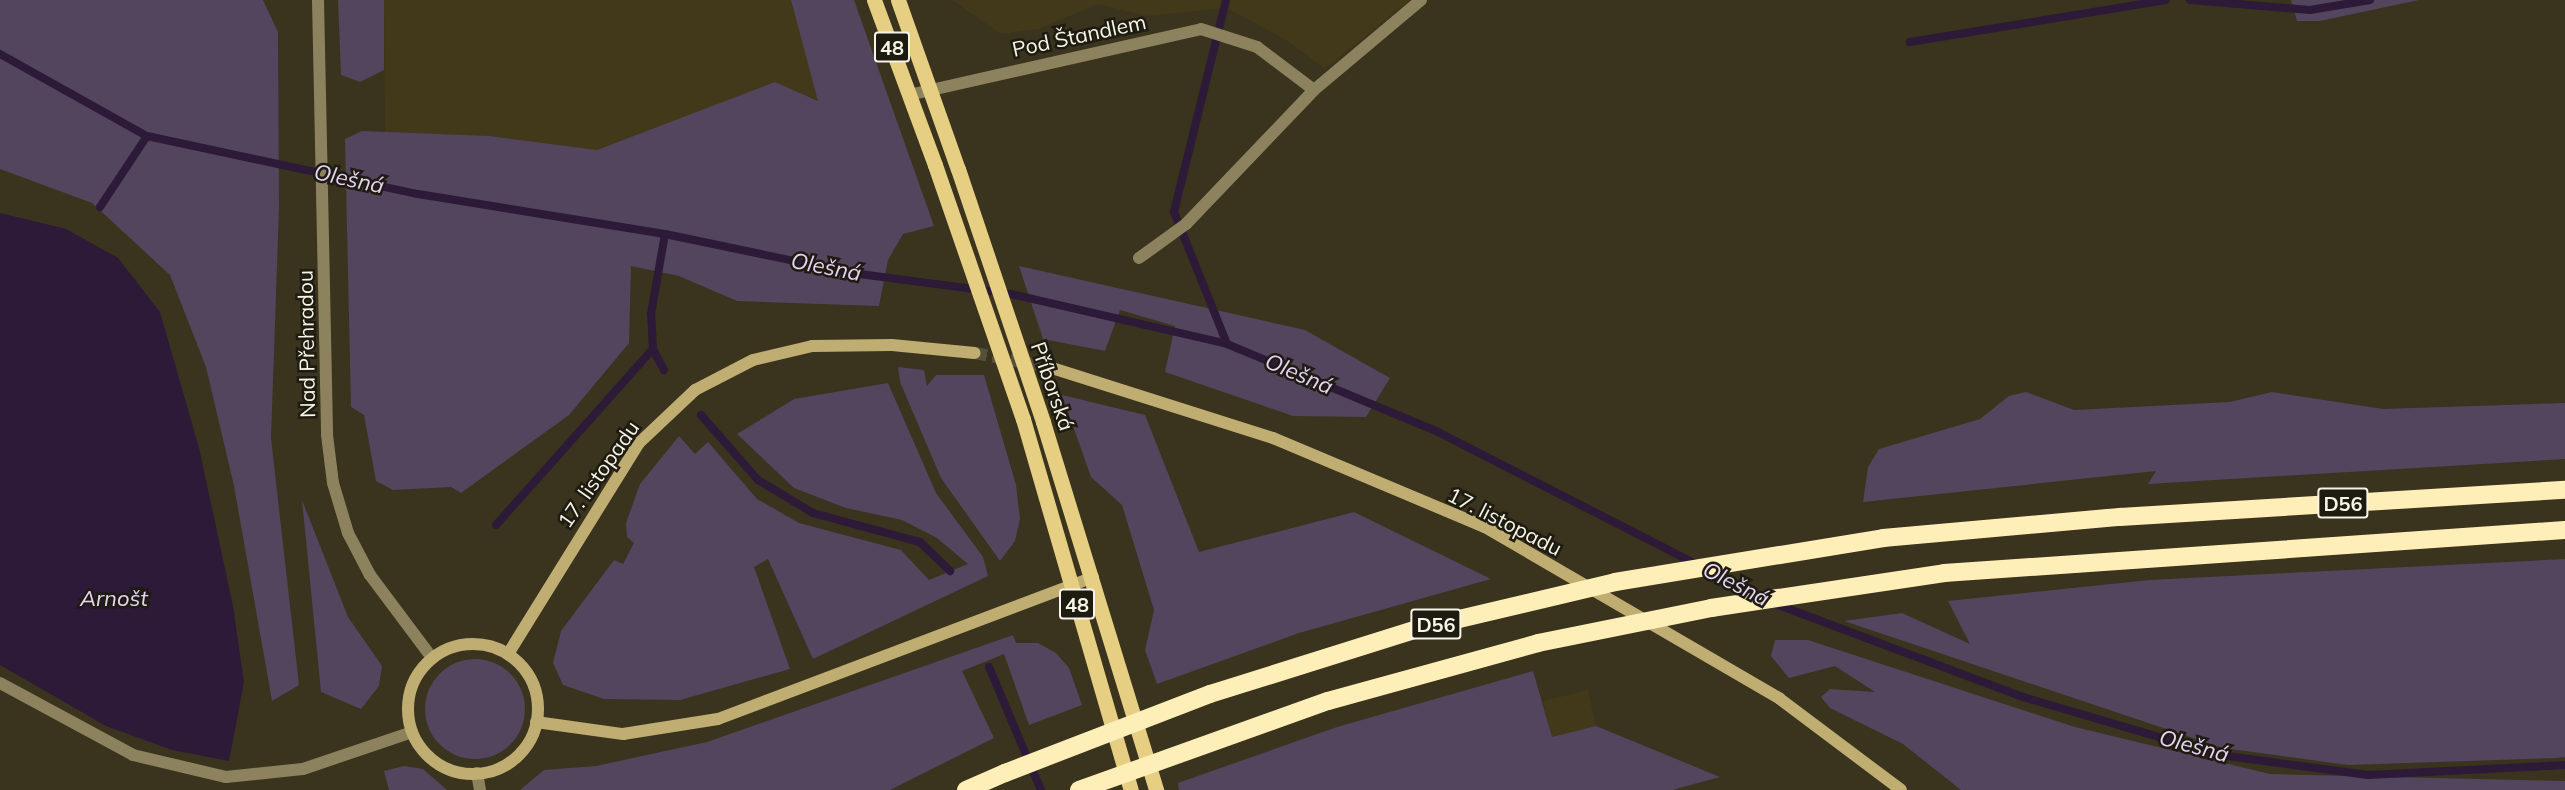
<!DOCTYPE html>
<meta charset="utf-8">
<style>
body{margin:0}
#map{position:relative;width:2565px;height:790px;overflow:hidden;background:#3a331d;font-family:Mulish,sans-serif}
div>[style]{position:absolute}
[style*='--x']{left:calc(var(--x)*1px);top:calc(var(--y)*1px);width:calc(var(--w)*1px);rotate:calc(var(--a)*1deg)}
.built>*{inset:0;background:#42391b}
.green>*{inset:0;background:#53455d}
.round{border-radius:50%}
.water>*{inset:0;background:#2c1a38}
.stream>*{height:8px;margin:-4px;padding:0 4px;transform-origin:4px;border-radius:4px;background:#2c1a38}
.secondary-tunnel>*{height:12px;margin-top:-6px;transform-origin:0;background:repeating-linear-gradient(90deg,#56503b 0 12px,transparent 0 18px)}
.minor>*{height:12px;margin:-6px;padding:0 6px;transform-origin:6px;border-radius:6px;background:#8c825d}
.tertiary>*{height:12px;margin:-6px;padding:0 6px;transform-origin:6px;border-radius:6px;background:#8c825d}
.secondary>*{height:12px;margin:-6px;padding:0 6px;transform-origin:6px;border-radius:6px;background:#bfad72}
.secondary>.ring{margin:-6px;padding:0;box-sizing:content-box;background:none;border:12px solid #bfad72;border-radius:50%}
.primary>*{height:15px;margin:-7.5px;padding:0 7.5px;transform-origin:7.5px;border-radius:7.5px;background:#e6cf82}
.motorway>*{height:18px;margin:-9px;padding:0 9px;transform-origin:9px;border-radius:9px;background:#feefb9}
.primary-bridge>*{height:15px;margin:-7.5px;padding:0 7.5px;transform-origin:7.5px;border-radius:7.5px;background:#e6cf82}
.motorway-bridge>*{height:18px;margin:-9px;padding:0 9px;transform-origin:9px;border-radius:9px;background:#feefb9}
span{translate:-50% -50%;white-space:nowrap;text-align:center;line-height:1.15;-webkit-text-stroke:5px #1e1b11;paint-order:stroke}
.shield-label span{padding:2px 4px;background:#1e1b11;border:2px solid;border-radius:4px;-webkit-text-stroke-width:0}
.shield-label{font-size:20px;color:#f8f4e7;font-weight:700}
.street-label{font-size:21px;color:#f8f4e7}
.water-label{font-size:22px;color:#e7d3f7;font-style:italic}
</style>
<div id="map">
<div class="built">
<i style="clip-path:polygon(384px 0,791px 0,819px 101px,775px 83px,597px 150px,489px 136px,385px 133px)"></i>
<i style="clip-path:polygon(952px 0,1410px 0,1325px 69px,1286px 40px,1227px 8px,1146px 16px,1098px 4px,1039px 29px,1001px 34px)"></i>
<i style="clip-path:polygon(1588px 690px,1596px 726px,1551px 737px,1543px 701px)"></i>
</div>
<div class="green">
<i style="clip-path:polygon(0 0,263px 0,278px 32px,279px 208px,271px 438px,299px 685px,272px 701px,234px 486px,206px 367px,170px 275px,92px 203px,0 169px)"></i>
<i style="clip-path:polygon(338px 0,384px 0,384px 70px,360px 82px,341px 75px)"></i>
<i style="clip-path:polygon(791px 0,854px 0,934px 226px,903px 234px,888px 260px,879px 306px,737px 301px,679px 276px,631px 266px,629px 343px,569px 415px,461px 493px,451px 487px,393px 490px,376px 481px,364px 415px,351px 407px,345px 139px,362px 131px,489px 136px,597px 150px,775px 82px,818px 101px)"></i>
<i style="clip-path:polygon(2291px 0,2419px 0,2320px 21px,2297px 21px)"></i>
<i style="clip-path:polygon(1019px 266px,1305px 330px,1390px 378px,1366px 417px,1293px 416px,1165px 372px,1175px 326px,1120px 310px,1105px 351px,1043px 339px)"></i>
<i style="clip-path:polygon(898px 367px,924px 370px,927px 386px,936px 375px,984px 375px,1016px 485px,1020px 519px,1015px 541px,1000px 561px,941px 478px,900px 382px)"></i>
<i style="clip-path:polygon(888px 383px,936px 493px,983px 557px,988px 576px,813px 659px,768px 559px,754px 567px,790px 669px,680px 700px,604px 699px,563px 685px,553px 663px,561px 631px,614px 560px,623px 564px,634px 543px,627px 537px,626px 523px,640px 484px,679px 436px,695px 454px,708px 442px,757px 499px,799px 523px,901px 550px,929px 580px,968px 564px,937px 538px,902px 520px,846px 508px,794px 488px,737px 434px,794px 399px)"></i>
<i style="clip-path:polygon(2026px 392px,2074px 410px,2230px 402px,2272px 392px,2383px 409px,2565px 403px,2565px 459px,2148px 484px,2156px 471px,1863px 502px,1868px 467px,1879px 449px,1980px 419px,2009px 396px)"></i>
<i style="clip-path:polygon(1062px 395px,1145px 415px,1199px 552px,1354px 512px,1491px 579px,1299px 633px,1157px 684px,1145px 650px,1154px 610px,1122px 505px,1091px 477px)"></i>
<i style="clip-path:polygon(302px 500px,348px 617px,382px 666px,379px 686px,361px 709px,321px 692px)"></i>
<i style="clip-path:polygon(2565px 559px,2565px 757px,2557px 758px,2348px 765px,2223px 748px,1844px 621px,1902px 613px,1970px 644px,1948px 601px,2149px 580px)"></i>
<i style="clip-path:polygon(1013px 635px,1016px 643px,1038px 643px,1056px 653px,1069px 668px,1082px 705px,1029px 725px,1004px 654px,962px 671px,994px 738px,890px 790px,520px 790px,544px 770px,596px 766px,707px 742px)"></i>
<i style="clip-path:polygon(1775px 640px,1808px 640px,2075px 727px,2270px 774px,2565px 781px,2565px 790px,1961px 790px,1903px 744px,1830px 708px,1821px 697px,1830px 689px,1875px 692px,1835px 666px,1789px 678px,1771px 656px)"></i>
<i class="round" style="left:425px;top:659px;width:100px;height:100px"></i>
<i style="clip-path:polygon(1533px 671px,1552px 737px,1596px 726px,1720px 777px,1672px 790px,1179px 790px,1178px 783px,1337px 727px)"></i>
<i style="clip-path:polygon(404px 766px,423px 769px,447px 790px,389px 790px,384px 771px)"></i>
</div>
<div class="water">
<i style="clip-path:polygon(0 213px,66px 229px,118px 258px,160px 312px,199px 448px,233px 606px,244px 682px,229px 761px,172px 750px,106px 726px,0 665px)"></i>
</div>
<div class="stream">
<i style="--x:1226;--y:0;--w:218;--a:103.8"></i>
<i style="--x:1174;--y:212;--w:142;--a:68.1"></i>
<i style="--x:2190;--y:0;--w:120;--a:4.8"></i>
<i style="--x:2310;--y:10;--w:61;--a:-9.5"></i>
<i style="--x:1910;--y:42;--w:259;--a:-9.3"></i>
<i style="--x:0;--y:54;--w:168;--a:29.2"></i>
<i style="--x:147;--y:136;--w:277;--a:12.1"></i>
<i style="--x:418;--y:194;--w:250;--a:9.2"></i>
<i style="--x:665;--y:234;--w:191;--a:11.8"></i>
<i style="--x:852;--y:273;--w:160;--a:7.5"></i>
<i style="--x:1011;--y:294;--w:222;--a:13"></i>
<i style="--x:1227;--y:344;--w:229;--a:22.6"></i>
<i style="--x:1438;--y:432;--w:292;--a:27.1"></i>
<i style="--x:100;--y:207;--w:85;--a:-56.5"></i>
<i style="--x:664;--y:370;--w:24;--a:-118"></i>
<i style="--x:653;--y:349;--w:35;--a:-93"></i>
<i style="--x:651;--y:314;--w:81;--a:-80.1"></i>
<i style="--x:701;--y:415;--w:86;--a:48.8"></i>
<i style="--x:758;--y:480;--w:64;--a:31"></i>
<i style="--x:813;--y:513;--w:111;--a:15.2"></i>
<i style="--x:920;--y:542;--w:42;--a:44"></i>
<i style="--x:496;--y:525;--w:236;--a:-48.3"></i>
<i style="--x:1709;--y:570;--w:57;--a:27"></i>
<i style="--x:1773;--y:603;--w:267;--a:20.6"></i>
<i style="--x:2023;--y:697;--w:205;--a:16.4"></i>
<i style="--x:2220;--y:755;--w:149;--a:7.7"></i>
<i style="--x:2368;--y:775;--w:197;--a:-2.9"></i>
<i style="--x:989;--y:667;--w:134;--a:67.1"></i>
</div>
<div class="secondary-tunnel">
<i style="--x:975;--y:353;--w:78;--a:11"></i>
</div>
<div class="minor">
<i style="--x:318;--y:0;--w:435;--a:88.8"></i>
<i style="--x:327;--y:435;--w:48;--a:82.9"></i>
<i style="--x:333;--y:483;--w:52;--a:73.3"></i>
<i style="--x:348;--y:533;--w:47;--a:62.4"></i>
<i style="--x:370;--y:575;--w:104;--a:53.2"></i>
<i style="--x:909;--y:95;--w:299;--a:-12.7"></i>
<i style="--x:1201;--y:29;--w:59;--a:17.8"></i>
<i style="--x:1257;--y:47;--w:71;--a:37"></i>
<i style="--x:1139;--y:258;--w:58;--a:-35.9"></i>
<i style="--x:1186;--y:224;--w:185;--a:-46.3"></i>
<i style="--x:1314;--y:90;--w:140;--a:-40.1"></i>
<i style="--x:477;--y:773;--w:17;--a:80"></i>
</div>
<div class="tertiary">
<i style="--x:0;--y:683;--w:151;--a:28.4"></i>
<i style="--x:133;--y:755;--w:96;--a:13.3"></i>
<i style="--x:226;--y:777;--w:77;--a:-5.9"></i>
<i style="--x:303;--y:769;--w:115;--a:-18.7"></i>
</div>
<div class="secondary">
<i style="--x:1052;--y:368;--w:232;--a:17.6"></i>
<i style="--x:1273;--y:438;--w:230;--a:22.8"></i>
<i style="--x:1485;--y:527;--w:341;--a:30.2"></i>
<i style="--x:1780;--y:699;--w:151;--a:36.9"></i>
<i class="ring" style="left:408px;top:644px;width:118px;height:118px"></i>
<i style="--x:508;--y:654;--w:248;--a:-58.2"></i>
<i style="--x:639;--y:443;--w:77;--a:-43.4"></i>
<i style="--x:695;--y:390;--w:65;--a:-27.3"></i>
<i style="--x:753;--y:360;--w:61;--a:-13.3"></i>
<i style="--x:812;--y:346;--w:80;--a:-0.7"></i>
<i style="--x:892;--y:345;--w:83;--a:5.5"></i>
<i style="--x:536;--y:722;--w:88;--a:7.9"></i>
<i style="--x:623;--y:734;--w:96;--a:-9"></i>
<i style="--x:718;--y:719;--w:401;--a:-20.7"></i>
</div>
<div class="primary">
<i style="--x:874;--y:0;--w:176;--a:69.7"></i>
<i style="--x:898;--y:0;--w:179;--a:70.5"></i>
<i style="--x:1023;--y:419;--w:386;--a:73.8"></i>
<i style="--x:1043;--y:422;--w:385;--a:72.9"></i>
</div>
<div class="motorway">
<i style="--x:1883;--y:538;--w:238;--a:-5.1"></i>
<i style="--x:2120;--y:517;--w:446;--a:-3.5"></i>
<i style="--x:1944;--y:573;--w:622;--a:-3.96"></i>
<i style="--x:966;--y:790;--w:43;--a:-23.6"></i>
</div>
<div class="primary-bridge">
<i style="--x:935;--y:165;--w:269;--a:70.9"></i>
<i style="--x:958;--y:169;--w:267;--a:71.4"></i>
</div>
<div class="motorway-bridge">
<i style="--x:1005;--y:773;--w:220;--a:-21.1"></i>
<i style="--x:1210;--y:694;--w:221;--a:-17.4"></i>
<i style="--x:1421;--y:628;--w:199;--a:-13.3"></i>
<i style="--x:1615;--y:582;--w:272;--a:-9.3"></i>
<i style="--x:1079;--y:790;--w:264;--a:-19.7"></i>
<i style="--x:1328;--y:701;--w:218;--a:-15.4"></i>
<i style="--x:1538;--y:643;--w:177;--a:-11.4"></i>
<i style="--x:1711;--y:608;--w:236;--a:-8.5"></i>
</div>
<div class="shield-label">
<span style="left:892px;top:47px">48</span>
<span style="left:2343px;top:503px">D56</span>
<span style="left:1077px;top:604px">48</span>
<span style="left:1436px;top:624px">D56</span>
</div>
<div class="street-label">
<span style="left:1079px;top:35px;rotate:-12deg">Pod Štandlem</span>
<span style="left:306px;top:344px;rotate:-91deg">Nad Přehradou</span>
<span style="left:1053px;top:386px;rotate:71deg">Příborská</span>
<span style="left:598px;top:474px;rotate:-55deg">17. listopadu</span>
<span style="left:1505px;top:521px;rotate:27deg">17. listopadu</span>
</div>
<div class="water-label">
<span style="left:349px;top:179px;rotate:12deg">Olešná</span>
<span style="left:826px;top:267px;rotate:11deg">Olešná</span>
<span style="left:1299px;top:374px;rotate:23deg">Olešná</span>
<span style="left:1736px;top:584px;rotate:27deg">Olešná</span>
<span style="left:114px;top:599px">Arnošt</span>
<span style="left:2194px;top:746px;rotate:15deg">Olešná</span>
</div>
</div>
